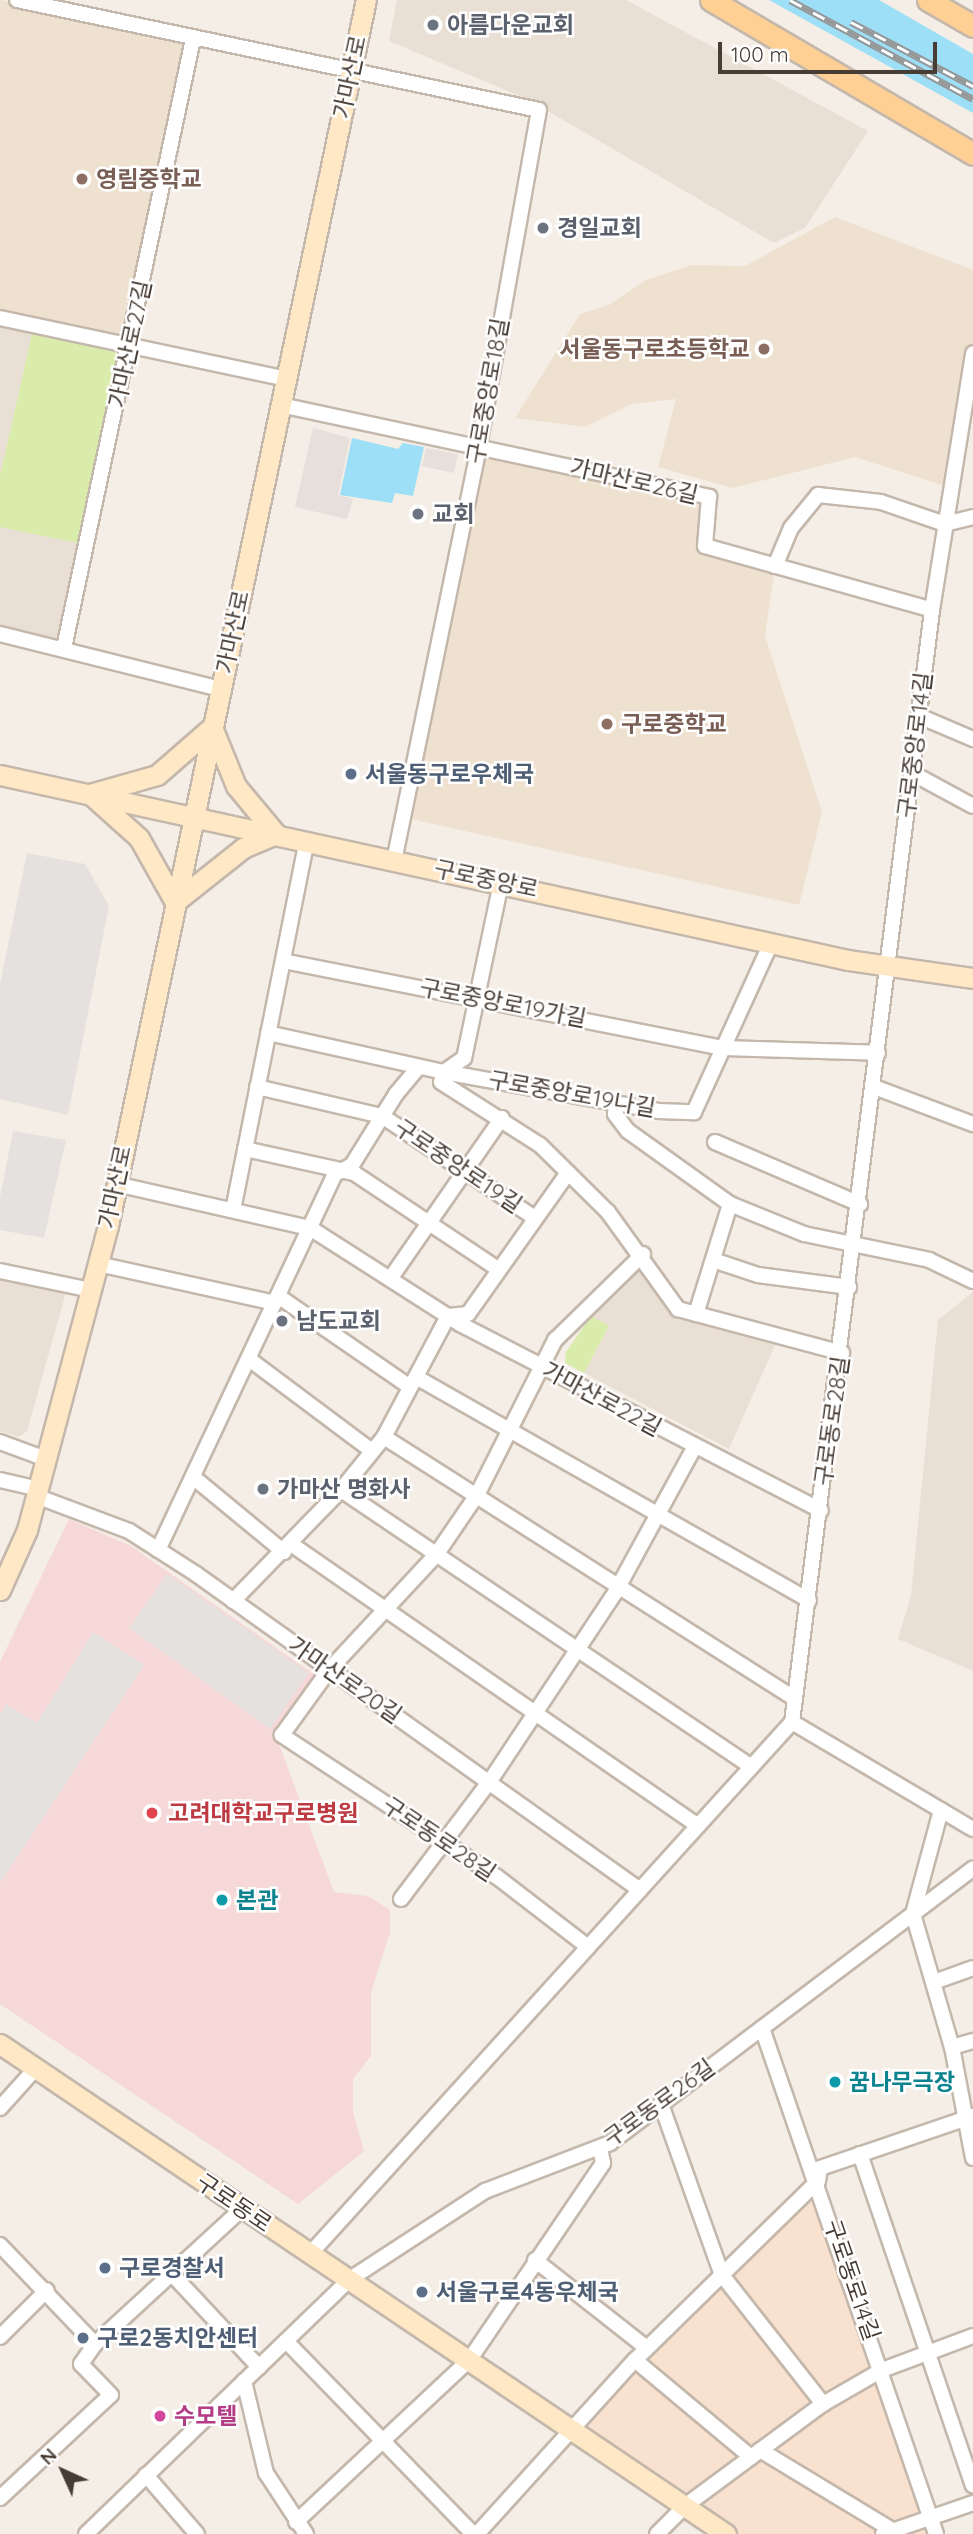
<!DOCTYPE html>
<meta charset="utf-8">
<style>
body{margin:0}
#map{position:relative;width:973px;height:2534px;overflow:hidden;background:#f4eee6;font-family:Quicksand,"Noto Sans KR",sans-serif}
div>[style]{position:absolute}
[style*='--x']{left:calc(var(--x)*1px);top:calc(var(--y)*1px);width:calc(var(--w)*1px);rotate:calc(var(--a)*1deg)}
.residential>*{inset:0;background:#e9dfd4}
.commercial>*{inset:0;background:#f8e1cf}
.industrial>*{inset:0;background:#e6dfdb}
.education>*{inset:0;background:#efe1cf}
.medical>*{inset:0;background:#f6d8d9}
.green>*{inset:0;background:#d9ecab}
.parking>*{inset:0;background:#e5e1de}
.water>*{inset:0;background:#9ddff6}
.roads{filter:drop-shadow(2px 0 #c4b7ab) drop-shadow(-2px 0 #c4b7ab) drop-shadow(0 2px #c4b7ab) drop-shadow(0 -2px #c4b7ab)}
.street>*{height:14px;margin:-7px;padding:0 7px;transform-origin:7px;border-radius:7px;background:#fff}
.secondary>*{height:19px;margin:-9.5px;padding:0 9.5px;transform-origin:9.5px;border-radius:9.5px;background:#ffe8c5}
.primary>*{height:21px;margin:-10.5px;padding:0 10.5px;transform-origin:10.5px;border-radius:10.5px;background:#ffd094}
.rail>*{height:7px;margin-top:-3.5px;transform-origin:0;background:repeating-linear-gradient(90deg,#fff 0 13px,#969696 0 26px);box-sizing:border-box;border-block:2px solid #969696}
.dots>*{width:19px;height:19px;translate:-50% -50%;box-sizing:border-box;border:4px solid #fff;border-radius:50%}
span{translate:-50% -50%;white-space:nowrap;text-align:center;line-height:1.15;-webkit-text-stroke:5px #fff;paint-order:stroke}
.worship-label{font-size:23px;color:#5b616d;font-weight:700}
.left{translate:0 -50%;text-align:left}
.street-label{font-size:23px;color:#483d35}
.education-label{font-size:23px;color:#785e54;font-weight:700}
.right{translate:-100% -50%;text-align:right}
.service-label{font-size:23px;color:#4e5e75;font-weight:700}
.health-label{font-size:23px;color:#be3a42;font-weight:700}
.culture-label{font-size:23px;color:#0d838f;font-weight:700}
.hotel-label{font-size:23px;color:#b23c85;font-weight:700}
.north{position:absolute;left:28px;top:2436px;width:70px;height:70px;-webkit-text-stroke:5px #fff;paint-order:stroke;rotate:315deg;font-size:19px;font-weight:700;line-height:28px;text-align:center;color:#483d35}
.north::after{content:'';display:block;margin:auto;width:24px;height:32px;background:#483d35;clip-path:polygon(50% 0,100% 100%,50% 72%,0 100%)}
.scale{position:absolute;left:718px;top:42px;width:219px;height:32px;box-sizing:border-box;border:4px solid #483d35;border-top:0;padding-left:9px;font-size:21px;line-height:24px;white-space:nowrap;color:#483d35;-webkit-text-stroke:5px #fff;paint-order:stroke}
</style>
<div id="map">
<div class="residential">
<i style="clip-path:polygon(397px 0,626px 0,868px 131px,805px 228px,774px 243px,529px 100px,389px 41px)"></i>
<i style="clip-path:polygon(0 318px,131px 346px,64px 648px,0 634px)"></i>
<i style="clip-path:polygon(0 1266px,66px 1292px,27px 1431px,19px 1437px,0 1431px)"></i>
<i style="clip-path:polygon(640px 1266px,673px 1317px,775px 1345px,729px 1449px,584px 1373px,609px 1326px,591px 1316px)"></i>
<i style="clip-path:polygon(973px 1292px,973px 1671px,898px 1639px,911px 1596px,938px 1320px)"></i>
</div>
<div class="commercial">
<i style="clip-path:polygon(818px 2181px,938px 2534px,730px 2534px,581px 2433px,647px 2348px)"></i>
</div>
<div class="industrial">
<i style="clip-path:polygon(313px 428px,350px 438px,338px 495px,353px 499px,347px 519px,295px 507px)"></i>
<i style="clip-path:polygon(426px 448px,458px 454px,454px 473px,422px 466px)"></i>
</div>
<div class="education">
<i style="clip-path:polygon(0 0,193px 39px,131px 346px,0 318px)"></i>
<i style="clip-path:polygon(835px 217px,973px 270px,973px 353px,951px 488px,855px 457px,733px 488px,658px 467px,676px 399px,632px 404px,585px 427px,515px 418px,580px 314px,609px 305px,646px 280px,692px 265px,745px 266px)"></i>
<i style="clip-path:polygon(479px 447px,709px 497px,705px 546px,775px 566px,765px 636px,822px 812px,799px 905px,402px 817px)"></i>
</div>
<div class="medical">
<i style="clip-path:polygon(69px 1519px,131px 1546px,315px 1675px,275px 1733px,334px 1892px,368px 1896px,390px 1910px,390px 1932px,371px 1993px,371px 2056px,353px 2079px,353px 2112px,364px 2151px,298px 2204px,0 2004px,0 1662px)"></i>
</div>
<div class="green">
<i style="clip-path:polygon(34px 325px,131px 346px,87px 545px,0 527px,0 476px)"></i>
<i style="clip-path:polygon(591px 1316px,609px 1326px,584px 1373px,565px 1363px,566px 1352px)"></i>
</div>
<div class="parking">
<i style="clip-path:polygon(27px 853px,85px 864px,109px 906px,68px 1115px,0 1099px,0 984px)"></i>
<i style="clip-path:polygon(13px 1131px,66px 1140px,44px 1238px,0 1230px,0 1197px)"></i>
<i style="clip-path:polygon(167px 1574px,309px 1673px,270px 1729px,129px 1628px)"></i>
<i style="clip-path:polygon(93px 1632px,144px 1665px,0 1883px,0 1715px,6px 1704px,37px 1723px)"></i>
</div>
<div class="water">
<i style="clip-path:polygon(769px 0,879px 0,973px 54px,973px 113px)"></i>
<i style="clip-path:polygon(352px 438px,398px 449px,403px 443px,424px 447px,413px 496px,395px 493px,392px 503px,340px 495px)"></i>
</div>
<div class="roads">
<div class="street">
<i style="--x:17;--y:0;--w:533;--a:11.9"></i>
<i style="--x:539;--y:110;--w:342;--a:100.1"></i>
<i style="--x:479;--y:447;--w:422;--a:101.6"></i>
<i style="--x:0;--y:318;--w:293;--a:12"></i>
<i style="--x:281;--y:405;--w:438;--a:12.1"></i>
<i style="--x:709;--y:497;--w:49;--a:94.7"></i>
<i style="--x:705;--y:546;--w:236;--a:15.7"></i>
<i style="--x:775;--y:566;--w:41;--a:-67.2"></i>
<i style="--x:791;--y:528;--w:43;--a:-50.7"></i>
<i style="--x:818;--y:495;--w:63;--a:6.3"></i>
<i style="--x:881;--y:502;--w:68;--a:19"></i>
<i style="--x:945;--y:524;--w:29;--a:-14"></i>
<i style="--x:0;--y:634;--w:227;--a:14"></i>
<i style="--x:64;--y:648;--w:623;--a:-78.04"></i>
<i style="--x:919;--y:716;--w:59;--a:23.1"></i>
<i style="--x:912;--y:773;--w:69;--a:28.4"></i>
<i style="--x:501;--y:883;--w:179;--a:101.9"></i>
<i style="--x:464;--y:1058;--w:24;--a:145"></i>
<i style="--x:444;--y:1072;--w:10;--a:107"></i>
<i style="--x:441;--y:1082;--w:117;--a:32.5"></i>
<i style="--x:540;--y:1145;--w:95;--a:44.6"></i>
<i style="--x:608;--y:1212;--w:120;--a:54.2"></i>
<i style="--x:678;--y:1309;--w:170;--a:15"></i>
<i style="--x:283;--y:961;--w:449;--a:11.2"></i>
<i style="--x:723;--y:1048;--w:155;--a:1.8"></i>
<i style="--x:268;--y:1033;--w:180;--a:12.5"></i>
<i style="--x:444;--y:1072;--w:218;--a:10.3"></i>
<i style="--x:658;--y:1111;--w:36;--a:2"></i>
<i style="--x:694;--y:1112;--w:186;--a:-65.5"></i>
<i style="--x:257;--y:1087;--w:128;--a:13.1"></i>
<i style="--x:382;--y:1116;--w:184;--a:33.7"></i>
<i style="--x:874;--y:1087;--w:106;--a:20.5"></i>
<i style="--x:616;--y:1103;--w:11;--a:95"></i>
<i style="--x:615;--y:1114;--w:21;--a:53"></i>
<i style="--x:628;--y:1131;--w:125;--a:35.6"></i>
<i style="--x:730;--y:1204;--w:80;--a:22.1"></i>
<i style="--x:804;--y:1234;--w:128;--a:11.7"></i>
<i style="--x:929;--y:1260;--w:49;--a:25.5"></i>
<i style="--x:715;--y:1142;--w:158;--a:23.2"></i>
<i style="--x:245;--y:1149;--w:112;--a:12.4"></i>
<i style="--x:354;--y:1173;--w:173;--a:33.7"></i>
<i style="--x:116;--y:1184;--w:199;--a:12.8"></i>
<i style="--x:310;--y:1228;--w:178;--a:32.6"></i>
<i style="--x:460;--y:1324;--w:406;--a:27.3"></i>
<i style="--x:233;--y:1210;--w:376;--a:-78.7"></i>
<i style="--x:713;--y:1260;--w:47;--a:18.4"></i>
<i style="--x:758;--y:1275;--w:92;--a:7.5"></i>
<i style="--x:98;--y:1264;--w:181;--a:12.4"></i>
<i style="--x:0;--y:1271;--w:93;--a:11.8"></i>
<i style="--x:390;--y:1279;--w:196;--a:-55.2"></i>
<i style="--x:278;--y:1296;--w:160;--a:34.6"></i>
<i style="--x:696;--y:1314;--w:115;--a:-72.8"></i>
<i style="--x:249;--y:1359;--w:154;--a:36.8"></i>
<i style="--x:416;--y:1377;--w:452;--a:29.6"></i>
<i style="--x:384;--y:1437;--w:487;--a:32.5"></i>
<i style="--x:0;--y:1442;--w:49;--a:20.3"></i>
<i style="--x:193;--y:1477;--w:118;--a:39.5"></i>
<i style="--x:0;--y:1480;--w:39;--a:13"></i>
<i style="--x:341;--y:1490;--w:495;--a:34"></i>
<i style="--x:36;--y:1496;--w:99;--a:20.6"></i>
<i style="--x:129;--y:1531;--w:80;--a:32.7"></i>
<i style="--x:196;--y:1574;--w:545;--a:35.44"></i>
<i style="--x:291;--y:1544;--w:495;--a:34.7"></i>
<i style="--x:158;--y:1550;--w:416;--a:-64.8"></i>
<i style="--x:335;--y:1174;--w:19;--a:-28"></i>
<i style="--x:352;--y:1165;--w:84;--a:-58.2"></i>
<i style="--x:396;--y:1094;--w:35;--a:-50"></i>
<i style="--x:233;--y:1601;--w:155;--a:-45.8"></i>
<i style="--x:341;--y:1490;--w:68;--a:-50.9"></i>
<i style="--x:384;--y:1437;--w:137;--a:-62.1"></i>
<i style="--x:448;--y:1316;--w:20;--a:-6"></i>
<i style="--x:468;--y:1314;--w:173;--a:-54.7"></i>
<i style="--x:792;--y:1722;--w:210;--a:30.6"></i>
<i style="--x:941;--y:1810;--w:108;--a:105.1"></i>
<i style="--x:913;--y:1914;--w:139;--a:73.7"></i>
<i style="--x:952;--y:2047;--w:113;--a:79.3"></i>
<i style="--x:401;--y:1899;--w:148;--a:-53"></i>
<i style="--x:490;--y:1781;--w:228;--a:-56.4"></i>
<i style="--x:616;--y:1591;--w:163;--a:-61.4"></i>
<i style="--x:588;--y:1947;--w:115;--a:-142.4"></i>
<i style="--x:497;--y:1877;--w:258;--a:-146.6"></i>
<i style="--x:282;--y:1735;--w:80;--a:-54.1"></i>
<i style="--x:329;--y:1670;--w:157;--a:-47.1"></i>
<i style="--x:436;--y:1555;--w:73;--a:-55.7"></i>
<i style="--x:477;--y:1495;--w:174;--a:-63.3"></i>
<i style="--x:555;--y:1340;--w:123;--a:-44.3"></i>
<i style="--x:934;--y:1982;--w:41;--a:-19.7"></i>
<i style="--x:762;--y:2028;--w:535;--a:71.02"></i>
<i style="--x:952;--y:2047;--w:22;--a:-16"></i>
<i style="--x:661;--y:2104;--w:182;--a:70.4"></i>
<i style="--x:722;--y:2275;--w:164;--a:51.9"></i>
<i style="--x:0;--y:2108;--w:54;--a:-48"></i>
<i style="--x:860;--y:2154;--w:350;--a:71.2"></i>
<i style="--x:0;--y:2245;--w:137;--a:46.2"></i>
<i style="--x:310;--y:2254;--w:718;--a:-47.82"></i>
<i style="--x:792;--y:1722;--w:1121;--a:-82.82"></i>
<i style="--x:932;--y:610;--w:260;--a:-80.9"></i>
<i style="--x:535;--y:2260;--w:142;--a:38.2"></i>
<i style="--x:171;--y:2273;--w:129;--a:46.9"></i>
<i style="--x:0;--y:2337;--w:66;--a:-45"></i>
<i style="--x:286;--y:2341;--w:269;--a:45.9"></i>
<i style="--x:635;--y:2360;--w:151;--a:39.9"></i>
<i style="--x:244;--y:2381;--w:95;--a:76.6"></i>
<i style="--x:266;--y:2473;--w:73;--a:56.7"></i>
<i style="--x:760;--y:2450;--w:154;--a:31.2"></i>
<i style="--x:146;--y:2475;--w:78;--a:49.2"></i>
<i style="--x:0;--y:2498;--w:151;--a:-42.9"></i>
<i style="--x:111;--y:2395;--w:43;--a:-134.1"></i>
<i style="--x:81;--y:2364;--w:24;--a:-55"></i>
<i style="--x:95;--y:2344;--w:200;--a:-42.6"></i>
<i style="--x:296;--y:2522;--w:238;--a:-43.1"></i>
<i style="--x:470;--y:2359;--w:237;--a:-55.8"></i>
<i style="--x:603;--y:2163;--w:16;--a:-101"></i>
<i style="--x:86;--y:2534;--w:367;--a:-44"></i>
<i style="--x:350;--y:2279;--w:161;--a:-33.1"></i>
<i style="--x:485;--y:2191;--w:134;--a:-21"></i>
<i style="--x:610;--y:2143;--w:455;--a:-37.1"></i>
<i style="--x:477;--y:2534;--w:235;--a:-47.8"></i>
<i style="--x:635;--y:2360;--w:256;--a:-44.4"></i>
<i style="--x:818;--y:2181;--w:13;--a:-81"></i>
<i style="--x:820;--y:2168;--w:162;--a:-18.8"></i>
<i style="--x:657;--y:2534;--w:40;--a:-45"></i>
<i style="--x:685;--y:2506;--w:172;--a:-36.5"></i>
<i style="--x:823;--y:2404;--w:68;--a:-30"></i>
<i style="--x:882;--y:2370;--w:97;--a:-20.5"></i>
<i style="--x:883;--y:2534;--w:95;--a:-19"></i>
</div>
<div class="secondary">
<i style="--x:212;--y:727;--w:64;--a:67.9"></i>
<i style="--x:236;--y:786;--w:62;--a:50.2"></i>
<i style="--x:276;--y:834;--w:36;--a:157"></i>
<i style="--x:243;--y:848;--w:87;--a:141.5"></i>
<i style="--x:175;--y:902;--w:73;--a:-119.4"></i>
<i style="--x:139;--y:838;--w:66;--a:-138.1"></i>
<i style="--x:90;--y:794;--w:70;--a:-15.8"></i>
<i style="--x:157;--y:775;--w:73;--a:-41.1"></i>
<i style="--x:0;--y:775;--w:868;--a:12.31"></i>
<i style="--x:848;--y:960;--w:126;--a:8.2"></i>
<i style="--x:0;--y:1590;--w:66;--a:-65.8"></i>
<i style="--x:27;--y:1530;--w:315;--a:-75.1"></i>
<i style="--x:108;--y:1226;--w:1253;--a:-78.12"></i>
<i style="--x:0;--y:2044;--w:876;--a:34.02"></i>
</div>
<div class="primary">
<i style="--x:711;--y:0;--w:304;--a:30.4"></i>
<i style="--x:928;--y:0;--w:52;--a:30"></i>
</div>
</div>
<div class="rail">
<i style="--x:790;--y:0;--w:208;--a:28.4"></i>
<i style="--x:851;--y:22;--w:138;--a:27.7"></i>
</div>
<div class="dots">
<i style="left:433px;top:25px;background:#6b7280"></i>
<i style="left:82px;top:179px;background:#8d6e63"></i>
<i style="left:543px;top:228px;background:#6b7280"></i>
<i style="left:764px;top:349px;background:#8d6e63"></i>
<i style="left:418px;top:514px;background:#6b7280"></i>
<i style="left:607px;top:724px;background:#8d6e63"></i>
<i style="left:351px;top:774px;background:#5c6f8a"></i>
<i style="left:282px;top:1321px;background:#6b7280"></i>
<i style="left:263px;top:1489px;background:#6b7280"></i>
<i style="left:152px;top:1813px;background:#e0444e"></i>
<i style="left:222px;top:1900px;background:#0f9aa8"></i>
<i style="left:835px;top:2082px;background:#0f9aa8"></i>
<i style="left:105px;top:2268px;background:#5c6f8a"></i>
<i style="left:422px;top:2292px;background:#5c6f8a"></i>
<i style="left:83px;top:2338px;background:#5c6f8a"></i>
<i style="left:160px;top:2416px;background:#d1479c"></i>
</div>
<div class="worship-label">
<span class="left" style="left:447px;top:25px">아름다운교회</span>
<span class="left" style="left:557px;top:228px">경일교회</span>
<span class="left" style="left:432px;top:514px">교회</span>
<span class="left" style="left:296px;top:1321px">남도교회</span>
<span class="left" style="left:277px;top:1489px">가마산 명화사</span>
</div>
<div class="street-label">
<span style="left:350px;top:77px;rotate:-78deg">가마산로</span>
<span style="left:130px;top:344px;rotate:-78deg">가마산로27길</span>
<span style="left:488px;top:391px;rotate:-80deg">구로중앙로18길</span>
<span style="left:634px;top:481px;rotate:13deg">가마산로26길</span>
<span style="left:233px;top:632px;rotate:-78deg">가마산로</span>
<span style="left:915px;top:745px;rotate:-83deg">구로중앙로14길</span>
<span style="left:486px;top:879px;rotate:12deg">구로중앙로</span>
<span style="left:503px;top:1003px;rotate:11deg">구로중앙로19가길</span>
<span style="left:572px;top:1094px;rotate:10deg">구로중앙로19나길</span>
<span style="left:458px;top:1166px;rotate:34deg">구로중앙로19길</span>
<span style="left:115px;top:1187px;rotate:-78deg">가마산로</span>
<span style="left:602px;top:1399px;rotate:28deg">가마산로22길</span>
<span style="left:832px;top:1421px;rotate:-82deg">구로동로28길</span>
<span style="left:345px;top:1680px;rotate:35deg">가마산로20길</span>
<span style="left:439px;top:1839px;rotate:34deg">구로동로28길</span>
<span style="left:659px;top:2103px;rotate:-36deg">구로동로26길</span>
<span style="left:234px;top:2203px;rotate:34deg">구로동로</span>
<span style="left:852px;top:2280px;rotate:71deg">구로동로14길</span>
</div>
<div class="education-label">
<span class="left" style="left:96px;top:179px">영림중학교</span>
<span class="right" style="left:750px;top:349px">서울동구로초등학교</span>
<span class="left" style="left:621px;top:724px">구로중학교</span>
</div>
<div class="service-label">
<span class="left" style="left:365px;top:774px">서울동구로우체국</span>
<span class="left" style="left:119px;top:2268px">구로경찰서</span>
<span class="left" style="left:436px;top:2292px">서울구로4동우체국</span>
<span class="left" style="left:97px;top:2338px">구로2동치안센터</span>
</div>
<div class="health-label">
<span class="left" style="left:168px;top:1813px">고려대학교구로병원</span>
</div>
<div class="culture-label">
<span class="left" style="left:236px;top:1900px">본관</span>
<span class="left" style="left:849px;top:2082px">꿈나무극장</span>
</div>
<div class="hotel-label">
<span class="left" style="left:174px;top:2416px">수모텔</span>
</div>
<div class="north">N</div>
<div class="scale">100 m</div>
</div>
